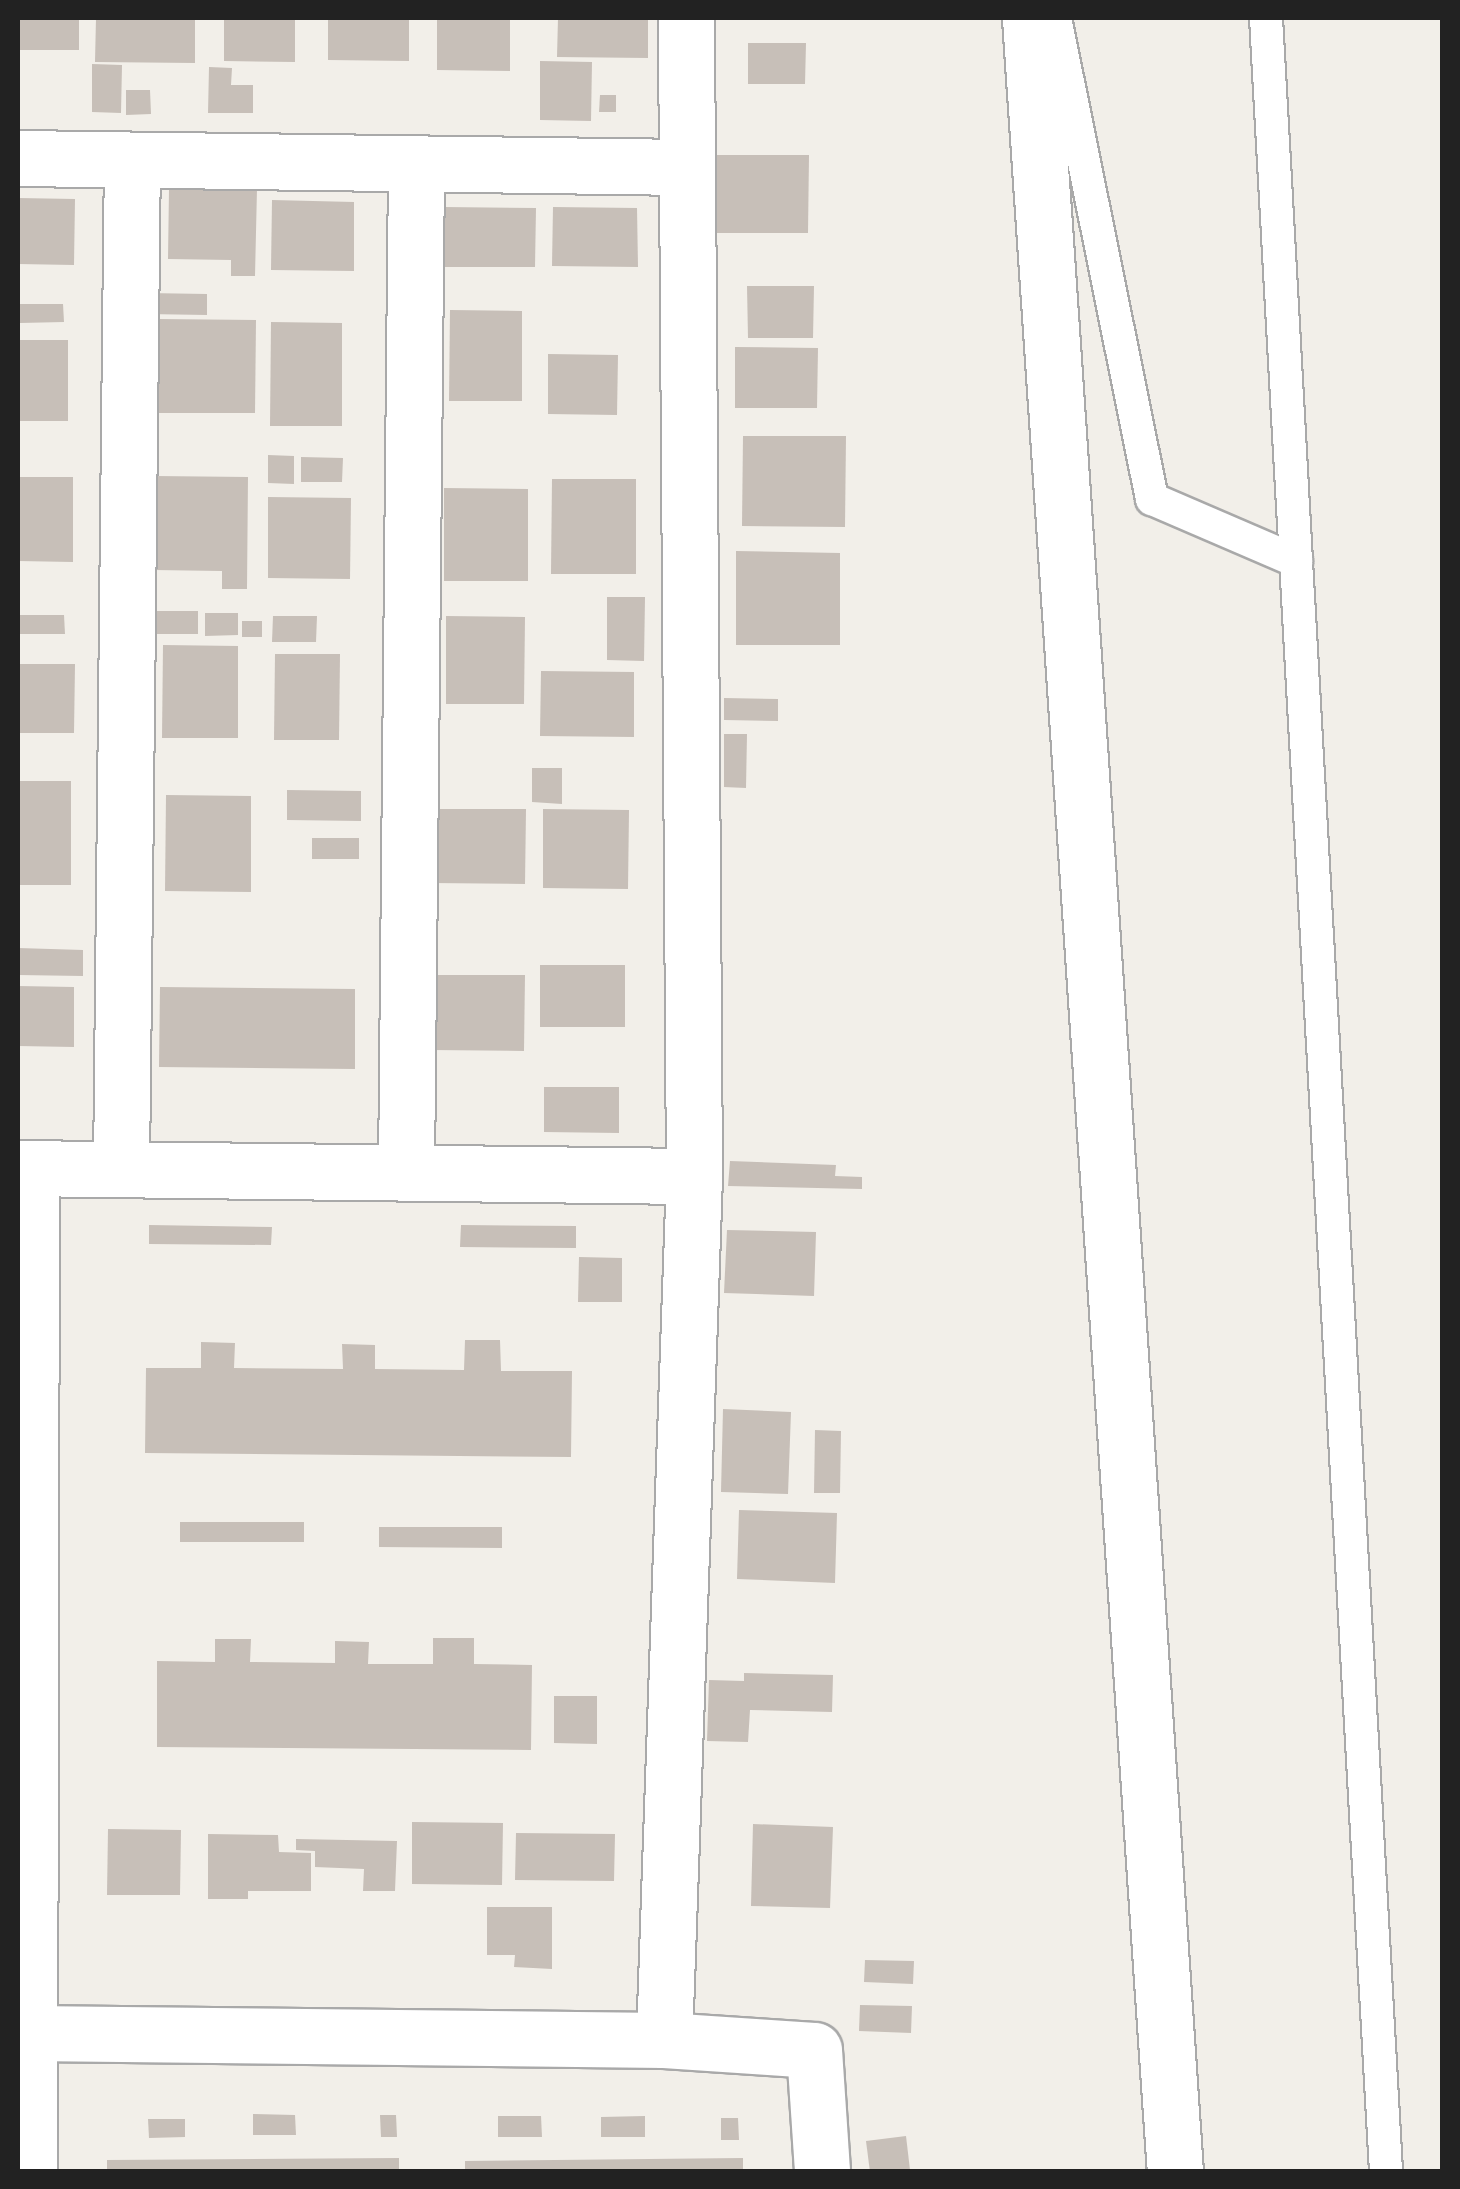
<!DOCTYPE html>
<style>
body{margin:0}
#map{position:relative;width:1460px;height:2189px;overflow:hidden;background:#f2efe9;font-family:"Exo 2",sans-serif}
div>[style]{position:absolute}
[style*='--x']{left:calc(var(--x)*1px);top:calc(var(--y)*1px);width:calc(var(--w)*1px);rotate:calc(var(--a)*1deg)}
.building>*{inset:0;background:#c7bfb8}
.roads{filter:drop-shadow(2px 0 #a9a9a9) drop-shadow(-2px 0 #a9a9a9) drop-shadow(0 2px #a9a9a9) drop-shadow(0 -2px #a9a9a9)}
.lane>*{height:32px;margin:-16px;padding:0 16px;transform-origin:16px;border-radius:16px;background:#fff}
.street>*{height:55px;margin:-27.5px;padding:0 27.5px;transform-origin:27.5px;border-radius:27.5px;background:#fff}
span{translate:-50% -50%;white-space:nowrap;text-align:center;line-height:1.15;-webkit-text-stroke:8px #fff;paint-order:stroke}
.frame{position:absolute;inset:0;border:20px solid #222;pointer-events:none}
</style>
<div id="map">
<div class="building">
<i style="clip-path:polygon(18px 18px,79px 18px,79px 50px,18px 50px)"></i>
<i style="clip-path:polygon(96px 18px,195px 18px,195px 63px,95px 62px)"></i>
<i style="clip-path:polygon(224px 18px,295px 18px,295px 62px,224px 61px)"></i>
<i style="clip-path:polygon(328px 18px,409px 18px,409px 61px,328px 60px)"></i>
<i style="clip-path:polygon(437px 18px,510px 18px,510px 71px,437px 70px)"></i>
<i style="clip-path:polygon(558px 18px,648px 18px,648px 58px,557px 57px)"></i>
<i style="clip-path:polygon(748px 43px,806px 43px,805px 84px,748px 84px)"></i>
<i style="clip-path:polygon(540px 61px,592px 62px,591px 121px,540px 120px)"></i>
<i style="clip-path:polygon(92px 64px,122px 65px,121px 113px,92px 112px)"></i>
<i style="clip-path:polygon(209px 67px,232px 68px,231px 85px,253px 85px,253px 113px,208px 113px)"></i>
<i style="clip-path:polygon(126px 90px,150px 90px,151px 114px,126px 115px)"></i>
<i style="clip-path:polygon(600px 95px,616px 95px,616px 112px,599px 112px)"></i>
<i style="clip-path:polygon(714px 155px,809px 155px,808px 233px,714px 233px)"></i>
<i style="clip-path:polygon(169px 189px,257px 189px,255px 276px,231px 276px,231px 260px,168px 259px)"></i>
<i style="clip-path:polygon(18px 198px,75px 199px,74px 265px,18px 264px)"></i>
<i style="clip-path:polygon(272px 200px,354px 202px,354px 271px,271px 270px)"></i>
<i style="clip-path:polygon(444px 207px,536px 208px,535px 267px,444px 267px)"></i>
<i style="clip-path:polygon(553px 207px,637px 208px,638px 267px,552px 266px)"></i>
<i style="clip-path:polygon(747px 286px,814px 286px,813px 338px,748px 338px)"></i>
<i style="clip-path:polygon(147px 293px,207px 294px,207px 315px,146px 314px)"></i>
<i style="clip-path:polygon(20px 304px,63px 304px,64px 322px,20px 323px)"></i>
<i style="clip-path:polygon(450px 310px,522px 311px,522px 401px,449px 401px)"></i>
<i style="clip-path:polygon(159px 319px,256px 320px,255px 413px,159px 413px)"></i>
<i style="clip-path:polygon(271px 322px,342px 323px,342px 426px,270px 426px)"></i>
<i style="clip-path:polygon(18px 340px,68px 340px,68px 421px,18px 421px)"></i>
<i style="clip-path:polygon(735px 347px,818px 348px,817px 408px,735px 408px)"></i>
<i style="clip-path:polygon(548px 354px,618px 355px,617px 415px,548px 414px)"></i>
<i style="clip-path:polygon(743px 436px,846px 436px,845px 527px,742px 526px)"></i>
<i style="clip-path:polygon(268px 455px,294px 456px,294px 484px,268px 483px)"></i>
<i style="clip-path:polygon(301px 457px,343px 458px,342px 482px,301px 482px)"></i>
<i style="clip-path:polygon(155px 476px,248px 477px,247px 589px,222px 589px,222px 571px,154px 570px)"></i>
<i style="clip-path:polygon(18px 477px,73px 477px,73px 562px,18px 561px)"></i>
<i style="clip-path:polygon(552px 479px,636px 479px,636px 574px,551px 574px)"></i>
<i style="clip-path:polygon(444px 488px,528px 489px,528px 581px,444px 581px)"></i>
<i style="clip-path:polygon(268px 497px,351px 498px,350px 579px,268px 578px)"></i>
<i style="clip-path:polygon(736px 551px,840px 553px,840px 645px,736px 645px)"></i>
<i style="clip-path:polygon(607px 597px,645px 597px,644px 661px,607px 660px)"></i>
<i style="clip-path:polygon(153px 611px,198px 611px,198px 634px,153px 634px)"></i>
<i style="clip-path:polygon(205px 613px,238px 613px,238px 635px,205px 636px)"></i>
<i style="clip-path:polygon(18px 615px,64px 615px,65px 634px,18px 634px)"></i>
<i style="clip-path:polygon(273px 616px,317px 616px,316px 642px,272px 642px)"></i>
<i style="clip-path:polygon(446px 616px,525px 617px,524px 704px,446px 704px)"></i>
<i style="clip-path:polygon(242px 621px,262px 621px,262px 637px,242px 637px)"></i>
<i style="clip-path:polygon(163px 645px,238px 646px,238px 738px,162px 738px)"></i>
<i style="clip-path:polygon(275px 654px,340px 654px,339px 740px,274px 740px)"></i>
<i style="clip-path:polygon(18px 664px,75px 664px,74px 733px,18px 733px)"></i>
<i style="clip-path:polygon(541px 671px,634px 672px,634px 737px,540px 736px)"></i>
<i style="clip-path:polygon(724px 698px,778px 699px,778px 721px,724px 720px)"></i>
<i style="clip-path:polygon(724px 734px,747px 734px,746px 788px,724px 787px)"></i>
<i style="clip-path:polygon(532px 768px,562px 768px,562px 804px,532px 802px)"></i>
<i style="clip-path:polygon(18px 781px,71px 781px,71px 885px,18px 885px)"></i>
<i style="clip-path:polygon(287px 790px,361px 791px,361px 821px,287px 820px)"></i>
<i style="clip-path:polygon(166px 795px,251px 796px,251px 892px,165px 891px)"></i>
<i style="clip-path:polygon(431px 809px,526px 809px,525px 884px,430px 883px)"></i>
<i style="clip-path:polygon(543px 809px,629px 810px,628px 889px,543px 888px)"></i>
<i style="clip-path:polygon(312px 838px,359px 838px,359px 859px,312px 859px)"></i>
<i style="clip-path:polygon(18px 948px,83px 950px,83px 976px,18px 975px)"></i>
<i style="clip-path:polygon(540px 965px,625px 965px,625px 1027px,540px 1027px)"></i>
<i style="clip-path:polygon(432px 975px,525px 975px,524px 1051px,431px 1050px)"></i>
<i style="clip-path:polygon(18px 986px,74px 987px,74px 1047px,18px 1046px)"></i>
<i style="clip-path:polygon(160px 987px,355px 989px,355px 1069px,159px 1067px)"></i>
<i style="clip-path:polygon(544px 1087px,619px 1087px,619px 1133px,544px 1132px)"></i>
<i style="clip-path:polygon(730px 1161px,836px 1165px,835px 1176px,862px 1177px,862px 1189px,728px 1186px)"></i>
<i style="clip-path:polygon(149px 1225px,272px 1227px,271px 1245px,149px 1244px)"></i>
<i style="clip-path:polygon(461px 1225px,576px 1226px,576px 1248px,460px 1247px)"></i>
<i style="clip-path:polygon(727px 1230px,816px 1232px,814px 1296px,724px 1293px)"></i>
<i style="clip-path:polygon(579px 1257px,622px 1258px,622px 1302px,578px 1302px)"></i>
<i style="clip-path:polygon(465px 1340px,500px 1340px,501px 1371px,572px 1371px,571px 1457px,145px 1453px,146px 1368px,201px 1368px,201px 1342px,235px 1343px,234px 1368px,343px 1369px,342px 1344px,375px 1345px,375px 1369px,464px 1370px)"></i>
<i style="clip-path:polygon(723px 1409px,791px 1412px,788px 1494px,721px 1492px)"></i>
<i style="clip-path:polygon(815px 1430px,841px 1431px,840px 1493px,814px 1493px)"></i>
<i style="clip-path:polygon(739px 1510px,837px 1513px,835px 1583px,737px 1579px)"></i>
<i style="clip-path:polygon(180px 1522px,304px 1522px,304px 1542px,180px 1542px)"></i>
<i style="clip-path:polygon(379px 1527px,502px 1527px,502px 1548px,379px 1547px)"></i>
<i style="clip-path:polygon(433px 1638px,474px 1638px,474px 1664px,532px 1665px,531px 1750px,157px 1747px,157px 1661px,215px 1662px,215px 1639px,251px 1639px,250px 1662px,335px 1663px,335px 1641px,369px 1642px,368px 1664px,433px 1664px)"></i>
<i style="clip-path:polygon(744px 1673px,833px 1675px,832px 1712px,750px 1710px,748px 1742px,707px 1741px,709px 1680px,744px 1681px)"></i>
<i style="clip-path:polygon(554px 1696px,597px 1696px,597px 1744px,554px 1743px)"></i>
<i style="clip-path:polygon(412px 1822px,503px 1823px,502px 1885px,412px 1884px)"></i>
<i style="clip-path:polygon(753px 1824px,833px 1827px,830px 1908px,751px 1906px)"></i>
<i style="clip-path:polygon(108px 1829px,181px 1830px,180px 1895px,107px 1895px)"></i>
<i style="clip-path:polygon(516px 1833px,615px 1834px,614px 1881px,515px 1880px)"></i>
<i style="clip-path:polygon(208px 1834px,278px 1835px,279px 1852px,311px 1853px,311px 1891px,248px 1891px,248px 1899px,208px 1899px)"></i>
<i style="clip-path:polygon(296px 1839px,397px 1841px,395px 1891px,363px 1891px,364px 1869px,315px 1867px,315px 1851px,296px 1850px)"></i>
<i style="clip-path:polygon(487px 1907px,552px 1907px,552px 1969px,514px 1967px,515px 1955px,487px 1955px)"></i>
<i style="clip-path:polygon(865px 1960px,914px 1961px,913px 1984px,864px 1982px)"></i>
<i style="clip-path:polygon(860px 2005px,912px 2006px,911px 2033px,859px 2031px)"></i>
<i style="clip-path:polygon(253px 2114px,295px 2115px,296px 2135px,253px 2135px)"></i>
<i style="clip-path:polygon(380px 2115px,396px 2115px,397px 2137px,381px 2137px)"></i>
<i style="clip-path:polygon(498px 2116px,541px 2116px,542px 2137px,498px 2137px)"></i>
<i style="clip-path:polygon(645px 2116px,645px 2137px,601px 2137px,601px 2117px)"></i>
<i style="clip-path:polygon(721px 2118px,738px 2118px,739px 2140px,721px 2140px)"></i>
<i style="clip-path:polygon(148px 2119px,185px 2119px,185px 2137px,149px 2138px)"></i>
<i style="clip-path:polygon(906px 2136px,910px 2170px,870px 2172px,866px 2141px)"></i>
<i style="clip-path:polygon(399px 2158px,399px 2172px,107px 2172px,107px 2160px)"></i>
<i style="clip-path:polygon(743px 2158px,743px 2172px,465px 2172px,465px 2161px)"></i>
</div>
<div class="roads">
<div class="lane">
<i style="--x:1055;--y:18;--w:491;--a:78.6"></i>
<i style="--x:1152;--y:499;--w:157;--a:23.3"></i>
<i style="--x:1296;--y:561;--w:544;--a:-93.16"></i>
<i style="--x:1296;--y:561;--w:1614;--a:86.8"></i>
</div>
<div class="street">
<i style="--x:1030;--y:18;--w:2159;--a:86.15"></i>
<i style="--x:18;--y:158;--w:666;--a:0.77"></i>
<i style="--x:18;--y:1168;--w:676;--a:0.68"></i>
<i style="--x:121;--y:1169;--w:1009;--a:-89.38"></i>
<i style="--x:406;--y:1172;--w:1009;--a:-89.43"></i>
<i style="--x:29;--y:2033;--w:635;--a:0.63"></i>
<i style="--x:664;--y:2040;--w:150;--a:3.8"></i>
<i style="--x:814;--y:2050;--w:122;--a:86.2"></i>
<i style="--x:664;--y:2040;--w:865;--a:-88.01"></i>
<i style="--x:694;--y:1176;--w:1158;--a:-90.4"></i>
<i style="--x:29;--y:2172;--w:1004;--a:-89.89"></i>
</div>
</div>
<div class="frame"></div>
</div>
